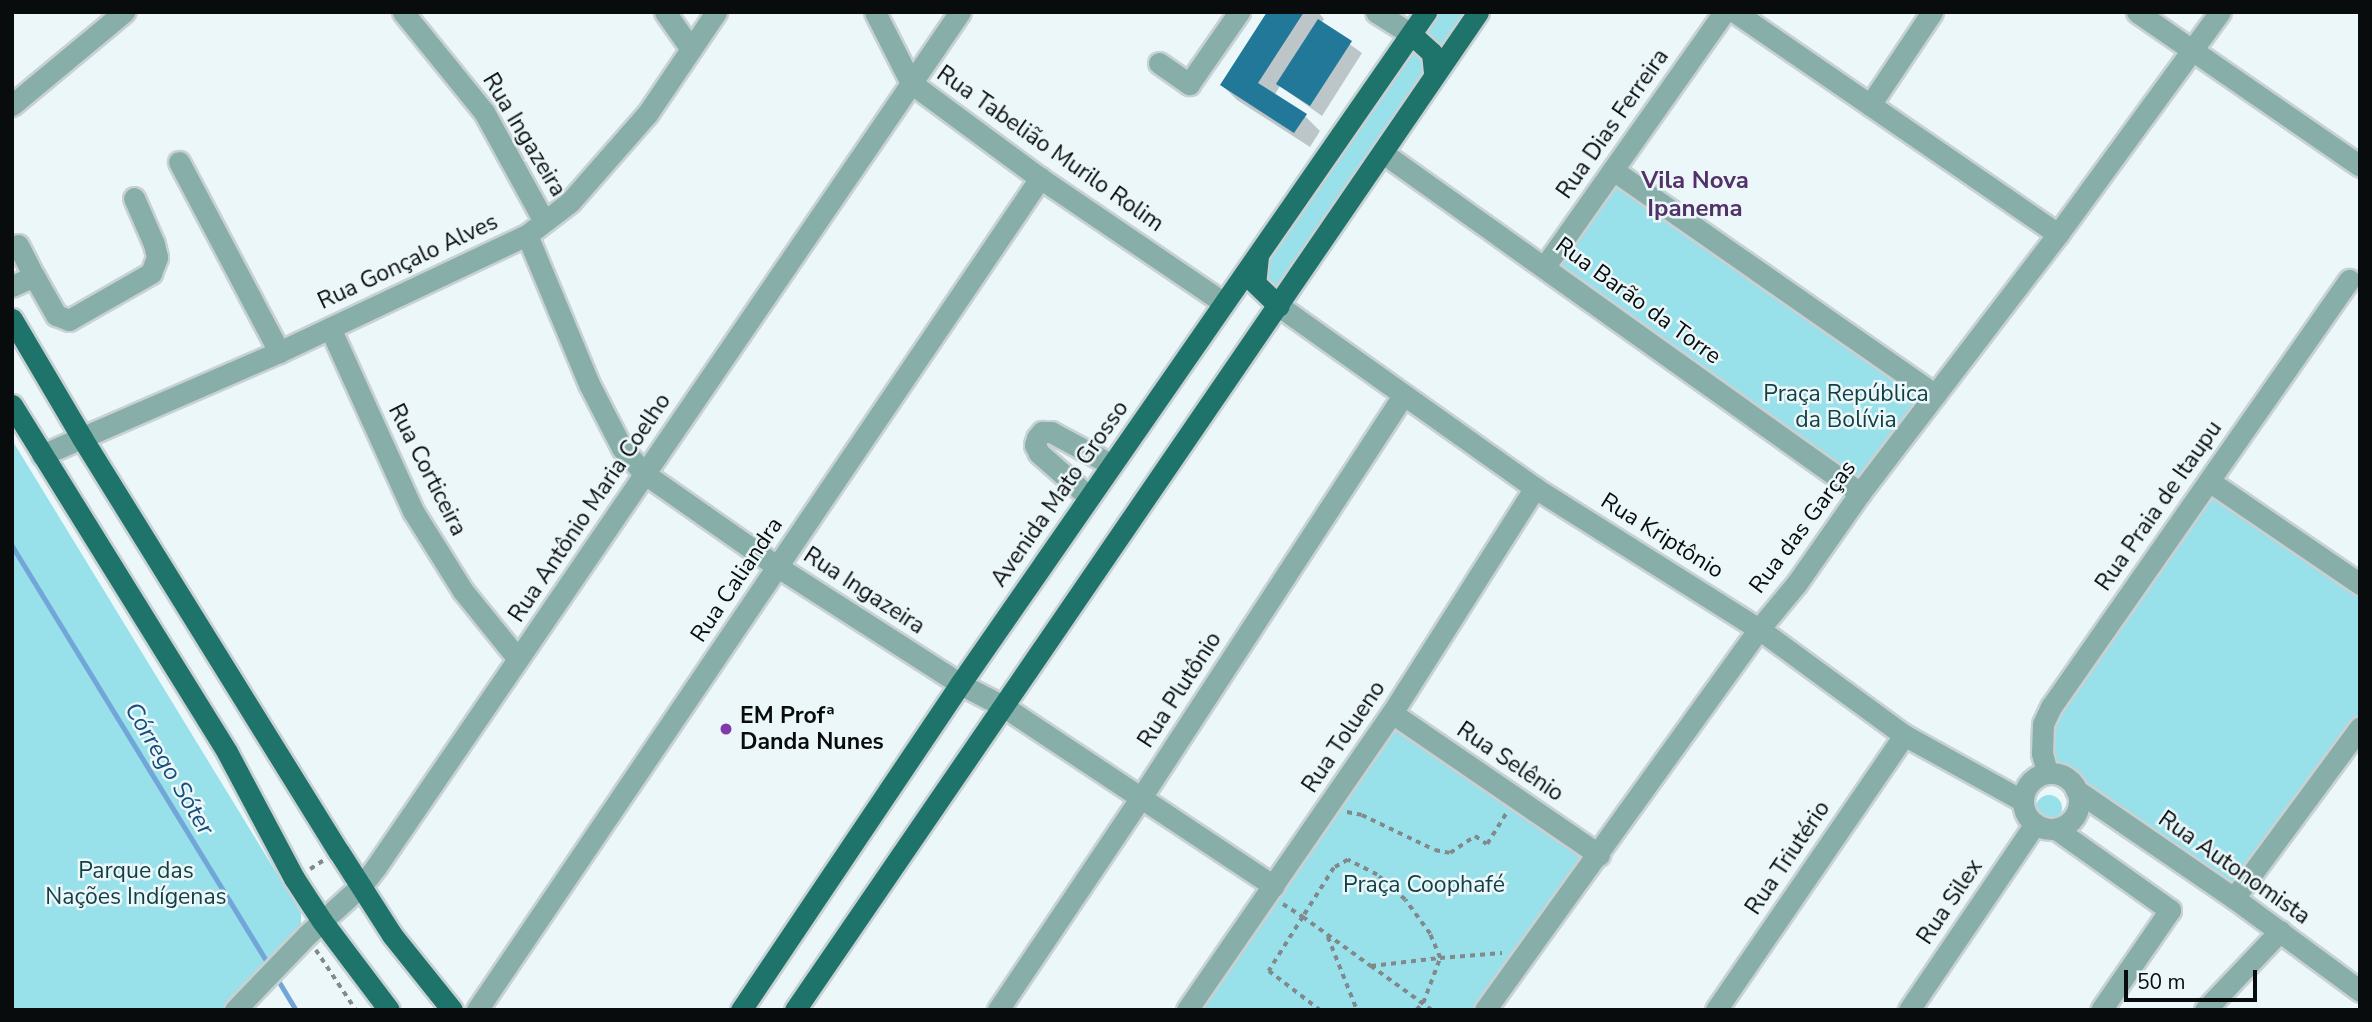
<!DOCTYPE html>
<meta charset="utf-8">
<style>
body{margin:0}
#map{position:relative;width:2372px;height:1022px;overflow:hidden;background:#ecf7f9;font-family:"Nunito Sans",sans-serif}
div>[style]{position:absolute}
[style*='--x']{left:calc(var(--x)*1px);top:calc(var(--y)*1px);width:calc(var(--w)*1px);rotate:calc(var(--a)*1deg)}
.green>*{inset:0;background:#98e0ea}
.round{border-radius:50%}
.shadow>*{inset:0;background:#0003}
.stream>*{height:5px;margin:-2.5px;padding:0 2.5px;transform-origin:2.5px;border-radius:2.5px;background:#72a5d8}
.building>*{inset:0;background:#227898}
.path>*{height:3.5px;margin-top:-1.75px;transform-origin:0;background:repeating-linear-gradient(90deg,#82898b 0 5px,transparent 0 10px)}
.roads{filter:drop-shadow(2px 0 #c8d1d3) drop-shadow(-2px 0 #c8d1d3) drop-shadow(0 2px #c8d1d3) drop-shadow(0 -2px #c8d1d3)}
.minor>*{height:21px;margin:-10.5px;padding:0 10.5px;transform-origin:10.5px;border-radius:10.5px;background:#88aea9}
.minor>.ring{margin:-10.5px;padding:0;box-sizing:content-box;background:none;border:21px solid #88aea9;border-radius:50%}
.major>*{height:21px;margin:-10.5px;padding:0 10.5px;transform-origin:10.5px;border-radius:10.5px;background:#1e736b}
.dots>*{width:19px;height:19px;translate:-50% -50%;box-sizing:border-box;border:4px solid #ecf7f9;border-radius:50%}
span{translate:-50% -50%;white-space:nowrap;text-align:center;line-height:1.15;-webkit-text-stroke:5px #ecf7f9;paint-order:stroke}
.street-label{font-size:23px;color:#090c0d}
.park-label{font-size:23px;color:#113f44}
.poi-label{font-size:23px;color:#090c0d;font-weight:700}
.left{translate:0 -50%;text-align:left}
.neighbourhood-label{font-size:24px;color:#523068;font-weight:700}
.water-label{font-size:24px;color:#154e7e;font-style:italic}
.frame{position:absolute;inset:0;border:14px solid #090c0d;pointer-events:none}
.scale{position:absolute;left:2124px;top:970px;width:133px;height:32px;box-sizing:border-box;border:4px solid #090c0d;border-top:0;padding-left:9px;font-size:21px;line-height:24px;white-space:nowrap;color:#090c0d;-webkit-text-stroke:5px #ecf7f9;paint-order:stroke}
</style>
<div id="map">
<div class="green">
<i style="clip-path:polygon(1434px 12px,1465px 12px,1266px 303px,1244px 286px)"></i>
<i style="clip-path:polygon(1613px 170px,1935px 395px,1860px 493px,1545px 266px)"></i>
<i style="clip-path:polygon(12px 440px,301px 913px,301px 931px,224px 1010px,12px 1010px)"></i>
<i style="clip-path:polygon(2209px 481px,2360px 584px,2360px 727px,2234px 898px,2077px 790px,2070px 780px,2053px 772px,2043px 724px)"></i>
<i style="clip-path:polygon(1392px 713px,1599px 855px,1485px 1010px,1187px 1010px)"></i>
<i class="round" style="left:2036px;top:795px;width:26px;height:26px"></i>
</div>
<div class="shadow">
<i style="clip-path:polygon(1269px 12px,1318px 12px,1324px 19px,1321px 24px,1362px 53px,1322px 116px,1280px 86px,1274px 96px,1305px 116px,1320px 131px,1310px 147px,1237px 100px,1222px 85px)"></i>
</div>
<div class="stream">
<i style="--x:12;--y:546;--w:492;--a:58.5"></i>
<i style="--x:276;--y:977;--w:39;--a:59"></i>
</div>
<div class="building">
<i style="clip-path:polygon(1267px 12px,1304px 12px,1258px 83px,1307px 114px,1294px 133px,1220px 85px)"></i>
<i style="clip-path:polygon(1318px 19px,1352px 41px,1310px 106px,1276px 84px)"></i>
</div>
<div class="path">
<i style="--x:1347;--y:812;--w:15;--a:11"></i>
<i style="--x:1362;--y:815;--w:81;--a:25.6"></i>
<i style="--x:1435;--y:850;--w:15;--a:11"></i>
<i style="--x:1450;--y:853;--w:30;--a:-34"></i>
<i style="--x:1475;--y:836;--w:14;--a:34"></i>
<i style="--x:1487;--y:844;--w:38;--a:-58"></i>
<i style="--x:310;--y:869;--w:17;--a:-33"></i>
<i style="--x:1283;--y:904;--w:24;--a:33"></i>
<i style="--x:1303;--y:917;--w:64;--a:122.2"></i>
<i style="--x:1269;--y:971;--w:64;--a:37.4"></i>
<i style="--x:1328;--y:937;--w:79;--a:68.3"></i>
<i style="--x:316;--y:950;--w:72;--a:56.3"></i>
<i style="--x:1371;--y:966;--w:69;--a:-6.6"></i>
<i style="--x:1440;--y:958;--w:26;--a:-113"></i>
<i style="--x:1430;--y:934;--w:42;--a:-126.3"></i>
<i style="--x:1405;--y:900;--w:38;--a:-138"></i>
<i style="--x:1377;--y:875;--w:33;--a:-153"></i>
<i style="--x:1348;--y:860;--w:16;--a:150"></i>
<i style="--x:1334;--y:868;--w:58;--a:122.3"></i>
<i style="--x:1303;--y:917;--w:84;--a:35.8"></i>
<i style="--x:1371;--y:966;--w:75;--a:35.8"></i>
<i style="--x:1416;--y:1010;--w:10;--a:-45"></i>
<i style="--x:1423;--y:1003;--w:48;--a:-69.3"></i>
<i style="--x:1440;--y:958;--w:62;--a:-4.6"></i>
</div>
<div class="roads">
<div class="minor">
<i style="--x:403;--y:12;--w:129;--a:51"></i>
<i style="--x:484;--y:112;--w:124;--a:61.2"></i>
<i style="--x:665;--y:12;--w:45;--a:54.9"></i>
<i style="--x:875;--y:12;--w:80;--a:63.1"></i>
<i style="--x:911;--y:83;--w:160;--a:36.4"></i>
<i style="--x:1040;--y:178;--w:222;--a:34.2"></i>
<i style="--x:1376;--y:12;--w:41;--a:32.2"></i>
<i style="--x:1735;--y:12;--w:392;--a:34.5"></i>
<i style="--x:2137;--y:12;--w:271;--a:34.6"></i>
<i style="--x:1159;--y:63;--w:37;--a:35"></i>
<i style="--x:1189;--y:84;--w:88;--a:-55.2"></i>
<i style="--x:12;--y:105;--w:146;--a:-39.7"></i>
<i style="--x:1870;--y:105;--w:112;--a:-56.3"></i>
<i style="--x:1383;--y:153;--w:586;--a:35.48"></i>
<i style="--x:179;--y:162;--w:215;--a:62.2"></i>
<i style="--x:1613;--y:170;--w:393;--a:34.9"></i>
<i style="--x:527;--y:235;--w:161;--a:67.4"></i>
<i style="--x:589;--y:384;--w:72;--a:62.7"></i>
<i style="--x:622;--y:448;--w:35;--a:49"></i>
<i style="--x:645;--y:474;--w:162;--a:35"></i>
<i style="--x:778;--y:567;--w:216;--a:32.7"></i>
<i style="--x:960;--y:684;--w:48;--a:27.1"></i>
<i style="--x:1003;--y:706;--w:325;--a:33.6"></i>
<i style="--x:18;--y:245;--w:35;--a:63"></i>
<i style="--x:1545;--y:266;--w:311;--a:-54.8"></i>
<i style="--x:12;--y:286;--w:24;--a:-24"></i>
<i style="--x:34;--y:276;--w:45;--a:60.6"></i>
<i style="--x:56;--y:315;--w:14;--a:21"></i>
<i style="--x:69;--y:320;--w:95;--a:-29.8"></i>
<i style="--x:151;--y:273;--w:17;--a:-69"></i>
<i style="--x:157;--y:257;--w:13;--a:-103"></i>
<i style="--x:154;--y:244;--w:50;--a:-113.5"></i>
<i style="--x:1279;--y:306;--w:314;--a:35.4"></i>
<i style="--x:1535;--y:488;--w:265;--a:32.2"></i>
<i style="--x:1759;--y:629;--w:180;--a:36.2"></i>
<i style="--x:1904;--y:735;--w:136;--a:29"></i>
<i style="--x:330;--y:328;--w:201;--a:65.6"></i>
<i style="--x:413;--y:511;--w:94;--a:58"></i>
<i style="--x:463;--y:591;--w:87;--a:51"></i>
<i style="--x:42;--y:455;--w:258;--a:-23.5"></i>
<i style="--x:279;--y:352;--w:274;--a:-25.3"></i>
<i style="--x:527;--y:235;--w:54;--a:-37.5"></i>
<i style="--x:570;--y:202;--w:118;--a:-48.8"></i>
<i style="--x:648;--y:113;--w:122;--a:-56"></i>
<i style="--x:2209;--y:481;--w:183;--a:34.3"></i>
<i style="--x:1089;--y:497;--w:67;--a:-138.7"></i>
<i style="--x:1039;--y:453;--w:9;--a:-117"></i>
<i style="--x:1035;--y:445;--w:7;--a:-74"></i>
<i style="--x:1037;--y:438;--w:8;--a:-50"></i>
<i style="--x:1042;--y:432;--w:9;--a:0"></i>
<i style="--x:1051;--y:432;--w:69;--a:28.4"></i>
<i style="--x:1392;--y:713;--w:251;--a:34.4"></i>
<i style="--x:2047;--y:772;--w:20;--a:-105"></i>
<i style="--x:2042;--y:753;--w:29;--a:-88"></i>
<i style="--x:2043;--y:724;--w:19;--a:-65"></i>
<i style="--x:2051;--y:707;--w:521;--a:-55.09"></i>
<i class="ring" style="left:2023px;top:773px;width:35px;height:35px"></i>
<i style="--x:2076;--y:790;--w:191;--a:34.4"></i>
<i style="--x:2234;--y:898;--w:157;--a:36.4"></i>
<i style="--x:2056;--y:829;--w:140;--a:35.4"></i>
<i style="--x:2170;--y:910;--w:121;--a:124.6"></i>
<i style="--x:2234;--y:898;--w:212;--a:-53.6"></i>
<i style="--x:235;--y:1010;--w:104;--a:-46.2"></i>
<i style="--x:307;--y:935;--w:74;--a:-42.3"></i>
<i style="--x:362;--y:885;--w:23;--a:-52"></i>
<i style="--x:376;--y:867;--w:1035;--a:-55.67"></i>
<i style="--x:477;--y:1010;--w:1005;--a:-55.91"></i>
<i style="--x:998;--y:1010;--w:258;--a:-56.1"></i>
<i style="--x:1142;--y:796;--w:478;--a:-56.9"></i>
<i style="--x:1187;--y:1010;--w:361;--a:-55.4"></i>
<i style="--x:1392;--y:713;--w:267;--a:-57.6"></i>
<i style="--x:1485;--y:1010;--w:469;--a:-54.3"></i>
<i style="--x:1759;--y:629;--w:60;--a:-50.4"></i>
<i style="--x:1797;--y:583;--w:110;--a:-55"></i>
<i style="--x:1860;--y:493;--w:326;--a:-52.6"></i>
<i style="--x:2058;--y:234;--w:275;--a:-53.9"></i>
<i style="--x:1716;--y:1010;--w:333;--a:-55.6"></i>
<i style="--x:1909;--y:1010;--w:225;--a:-55.9"></i>
<i style="--x:2205;--y:1010;--w:109;--a:-46.5"></i>
</div>
<div class="major">
<i style="--x:1411;--y:34;--w:28;--a:42"></i>
<i style="--x:1432;--y:53;--w:20;--a:84"></i>
<i style="--x:1258;--y:256;--w:27;--a:96"></i>
<i style="--x:1255;--y:283;--w:33;--a:44"></i>
<i style="--x:12;--y:319;--w:138;--a:59.5"></i>
<i style="--x:82;--y:438;--w:487;--a:58.2"></i>
<i style="--x:339;--y:852;--w:98;--a:57.4"></i>
<i style="--x:392;--y:935;--w:96;--a:51.3"></i>
<i style="--x:12;--y:405;--w:408;--a:58.2"></i>
<i style="--x:227;--y:752;--w:143;--a:62"></i>
<i style="--x:294;--y:878;--w:51;--a:56.9"></i>
<i style="--x:322;--y:921;--w:111;--a:53"></i>
<i style="--x:741;--y:1010;--w:393;--a:-56.1"></i>
<i style="--x:960;--y:684;--w:818;--a:-55.26"></i>
<i style="--x:795;--y:1010;--w:1209;--a:-55.61"></i>
</div>
</div>
<div class="dots">
<i style="left:726px;top:729px;background:#8239ab"></i>
</div>
<div class="street-label">
<span style="left:1613px;top:124px;rotate:-55deg">Rua Dias Ferreira</span>
<span style="left:524px;top:135px;rotate:59deg">Rua Ingazeira</span>
<span style="left:1050px;top:149px;rotate:35deg">Rua Tabelião Murilo Rolim</span>
<span style="left:408px;top:262px;rotate:-25deg">Rua Gonçalo Alves</span>
<span style="left:1638px;top:301px;rotate:36deg">Rua Barão da Torre</span>
<span style="left:427px;top:470px;rotate:63deg">Rua Corticeira</span>
<span style="left:1060px;top:494px;rotate:-55deg">Avenida Mato Grosso</span>
<span style="left:2159px;top:506px;rotate:-55deg">Rua Praia de Itaupu</span>
<span style="left:590px;top:508px;rotate:-56deg">Rua Antônio Maria Coelho</span>
<span style="left:1803px;top:527px;rotate:-53deg">Rua das Garças</span>
<span style="left:1662px;top:536px;rotate:32deg">Rua Kriptônio</span>
<span style="left:737px;top:580px;rotate:-56deg">Rua Caliandra</span>
<span style="left:864px;top:591px;rotate:33deg">Rua Ingazeira</span>
<span style="left:1180px;top:690px;rotate:-57deg">Rua Plutônio</span>
<span style="left:1344px;top:737px;rotate:-56deg">Rua Tolueno</span>
<span style="left:1510px;top:762px;rotate:34deg">Rua Selênio</span>
<span style="left:1788px;top:858px;rotate:-56deg">Rua Triutério</span>
<span style="left:2234px;top:868px;rotate:35deg">Rua Autonomista</span>
<span style="left:1950px;top:902px;rotate:-56deg">Rua Silex</span>
</div>
<div class="park-label">
<span style="left:1846px;top:407px">Praça República<br>da Bolívia</span>
<span style="left:136px;top:884px">Parque das<br>Nações Indígenas</span>
<span style="left:1424px;top:885px">Praça Coophafé</span>
</div>
<div class="poi-label">
<span class="left" style="left:740px;top:729px">EM Profª<br>Danda Nunes</span>
</div>
<div class="neighbourhood-label">
<span style="left:1695px;top:195px">Vila Nova<br>Ipanema</span>
</div>
<div class="water-label">
<span style="left:169px;top:769px;rotate:59deg">Córrego Sóter</span>
</div>
<div class="frame"></div>
<div class="scale">50 m</div>
</div>
